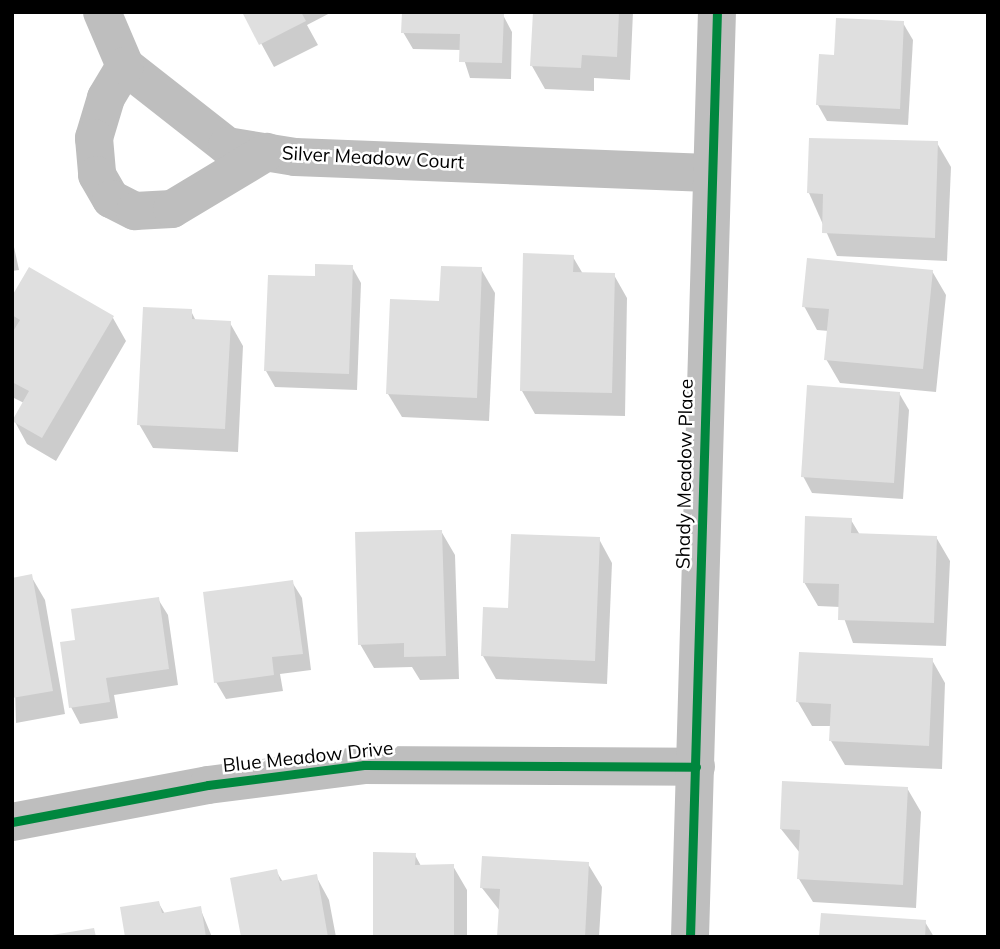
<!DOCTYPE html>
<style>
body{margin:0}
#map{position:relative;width:1000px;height:949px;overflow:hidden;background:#fff;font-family:Mulish,sans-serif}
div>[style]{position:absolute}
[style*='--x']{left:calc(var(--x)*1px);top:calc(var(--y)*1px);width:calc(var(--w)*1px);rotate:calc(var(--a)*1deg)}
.shadow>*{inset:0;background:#0003}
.building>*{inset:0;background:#dfdfdf}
.minor>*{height:38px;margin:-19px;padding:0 19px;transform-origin:19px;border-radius:19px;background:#bebebe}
.cycleway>*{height:9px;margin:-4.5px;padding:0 4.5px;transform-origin:4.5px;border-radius:4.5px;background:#00873e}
span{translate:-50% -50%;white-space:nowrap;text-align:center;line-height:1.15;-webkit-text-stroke:5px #fff;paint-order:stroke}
.street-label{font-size:19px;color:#000}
.frame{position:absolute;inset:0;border:14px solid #000;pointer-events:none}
</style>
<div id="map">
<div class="shadow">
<i style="clip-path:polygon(244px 12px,332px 12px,307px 25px,318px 45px,274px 67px)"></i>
<i style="clip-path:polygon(404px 12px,503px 15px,512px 32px,511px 79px,470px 78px,461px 50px,413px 49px,403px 32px)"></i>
<i style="clip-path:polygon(534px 12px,633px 12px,630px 80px,594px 78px,594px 91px,545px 89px,532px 66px)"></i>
<i style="clip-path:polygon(903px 23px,913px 40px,908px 125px,827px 121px,818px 105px,836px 57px)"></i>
<i style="clip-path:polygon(937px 143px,951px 167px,947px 261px,837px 256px,809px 193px)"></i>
<i style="clip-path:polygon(12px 238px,19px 270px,12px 271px)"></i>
<i style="clip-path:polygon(573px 257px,583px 274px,614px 275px,627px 298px,625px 416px,535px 414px,522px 391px)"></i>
<i style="clip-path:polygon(352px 267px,361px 283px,357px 390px,275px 387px,266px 371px,316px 278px)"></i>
<i style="clip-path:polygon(481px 269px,495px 293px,489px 421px,402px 417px,388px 394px,440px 303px)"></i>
<i style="clip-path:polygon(932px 271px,946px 295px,936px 392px,840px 383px,826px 359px,829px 331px,817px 330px,804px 306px)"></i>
<i style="clip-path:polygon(12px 300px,113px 318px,126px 341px,56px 461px,27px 444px,14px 420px,24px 403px,12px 397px)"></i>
<i style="clip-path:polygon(191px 311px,196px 321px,230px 323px,243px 346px,238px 452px,153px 448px,139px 424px)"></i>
<i style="clip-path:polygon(899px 393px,909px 410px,903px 499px,812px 493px,803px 476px)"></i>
<i style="clip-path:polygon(851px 520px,860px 535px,936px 537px,950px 561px,946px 646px,853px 643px,840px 607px,818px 606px,804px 582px)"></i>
<i style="clip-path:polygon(441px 531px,455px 555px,459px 679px,420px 680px,412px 667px,374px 668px,360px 644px)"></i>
<i style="clip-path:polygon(599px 539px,612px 563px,607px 684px,496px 679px,483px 656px,510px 609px)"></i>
<i style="clip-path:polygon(31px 576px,45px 600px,65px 714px,16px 723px,12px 580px)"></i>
<i style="clip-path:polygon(292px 582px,302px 598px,311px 670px,280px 674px,283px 691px,226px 699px,216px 682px)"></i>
<i style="clip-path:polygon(158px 599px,168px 615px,178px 685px,114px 695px,118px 718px,80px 724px,71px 707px,77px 642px)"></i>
<i style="clip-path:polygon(932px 660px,945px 683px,942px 769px,845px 765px,831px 741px,832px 726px,812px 726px,798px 702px)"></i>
<i style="clip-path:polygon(907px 788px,921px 812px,916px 908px,813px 902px,799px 879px,800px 853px,781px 829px)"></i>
<i style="clip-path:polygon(415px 855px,421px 866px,453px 866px,467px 890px,467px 937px,375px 937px)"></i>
<i style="clip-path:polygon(588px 864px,602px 887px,599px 937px,499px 937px,500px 911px,482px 888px)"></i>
<i style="clip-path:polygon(276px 871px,283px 882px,316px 876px,329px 900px,336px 937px,242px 937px)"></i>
<i style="clip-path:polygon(158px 902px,165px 914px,200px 908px,212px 937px,127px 937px)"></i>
<i style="clip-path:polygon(925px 922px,934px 937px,821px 937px)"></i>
</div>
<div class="building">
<i style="clip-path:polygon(242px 12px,301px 12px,306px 21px,259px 45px)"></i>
<i style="clip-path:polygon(402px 12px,504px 14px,502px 63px,459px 62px,460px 34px,401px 33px)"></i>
<i style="clip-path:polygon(533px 12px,619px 12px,617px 57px,582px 55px,581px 68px,530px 66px)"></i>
<i style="clip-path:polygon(836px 18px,904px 21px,900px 109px,816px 105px,819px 54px,834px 55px)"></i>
<i style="clip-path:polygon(809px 138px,938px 141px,935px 238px,822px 233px,823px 194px,807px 193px)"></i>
<i style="clip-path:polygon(523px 253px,574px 255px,573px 272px,615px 273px,612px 393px,520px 391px)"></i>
<i style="clip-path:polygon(807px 258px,933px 270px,923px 369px,824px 360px,829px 309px,802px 307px)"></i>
<i style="clip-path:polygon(315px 264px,353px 265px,349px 374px,264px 371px,268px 275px,315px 276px)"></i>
<i style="clip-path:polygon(441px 266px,482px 267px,477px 398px,386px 394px,390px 299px,439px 301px)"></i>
<i style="clip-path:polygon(29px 267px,114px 316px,42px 438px,12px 421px,29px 391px,12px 382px,12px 333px,20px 320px,12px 315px,12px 296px)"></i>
<i style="clip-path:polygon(143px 307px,192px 309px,192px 319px,231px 321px,225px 429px,137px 425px)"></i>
<i style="clip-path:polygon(807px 385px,900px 392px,894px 483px,801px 477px)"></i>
<i style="clip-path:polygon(805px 516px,852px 518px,851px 533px,937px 536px,934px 623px,838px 620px,839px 584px,803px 583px)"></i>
<i style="clip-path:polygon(442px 530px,446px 656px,404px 657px,404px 643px,358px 645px,355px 532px)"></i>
<i style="clip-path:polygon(511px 534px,600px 537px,595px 661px,481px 656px,483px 607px,508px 608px)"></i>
<i style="clip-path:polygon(32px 574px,53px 691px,12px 698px,12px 578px)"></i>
<i style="clip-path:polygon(293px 580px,303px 654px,272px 657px,274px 675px,214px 683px,203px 592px)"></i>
<i style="clip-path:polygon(159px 597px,169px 669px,106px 678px,110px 702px,69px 708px,60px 642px,75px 640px,71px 609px)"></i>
<i style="clip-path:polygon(799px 652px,933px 658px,929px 746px,829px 741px,831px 704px,796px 702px)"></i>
<i style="clip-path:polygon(782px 781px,908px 787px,903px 885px,797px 879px,800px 830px,780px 829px)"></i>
<i style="clip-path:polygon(373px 852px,416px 853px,415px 865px,454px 864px,454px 937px,373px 937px)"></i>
<i style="clip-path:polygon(482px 856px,589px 862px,585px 937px,497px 937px,500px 889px,480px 888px)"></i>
<i style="clip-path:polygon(277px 869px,280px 881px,317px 874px,328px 937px,241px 937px,230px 878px)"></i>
<i style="clip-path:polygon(159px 901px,162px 913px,201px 906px,206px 937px,125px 937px,120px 907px)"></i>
<i style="clip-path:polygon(821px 913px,926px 920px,925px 937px,819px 937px)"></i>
<i style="clip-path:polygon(94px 928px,96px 937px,52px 937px,52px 935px)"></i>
</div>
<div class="minor">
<i style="--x:102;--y:12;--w:59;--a:66.9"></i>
<i style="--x:125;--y:66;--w:130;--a:38.1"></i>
<i style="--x:227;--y:146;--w:69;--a:9.2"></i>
<i style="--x:295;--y:157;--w:414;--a:2.2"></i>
<i style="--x:125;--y:66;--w:37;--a:121"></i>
<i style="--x:106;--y:98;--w:42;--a:106.7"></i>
<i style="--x:94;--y:138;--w:37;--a:85"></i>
<i style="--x:97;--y:175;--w:28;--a:60"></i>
<i style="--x:111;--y:199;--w:27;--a:27"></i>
<i style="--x:135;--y:211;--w:37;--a:-3"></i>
<i style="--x:172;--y:209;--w:111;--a:-31"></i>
<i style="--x:12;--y:822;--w:199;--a:-10.7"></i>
<i style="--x:208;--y:785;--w:157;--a:-7.3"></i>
<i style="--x:364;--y:765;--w:332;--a:0.3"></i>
<i style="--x:690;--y:937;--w:925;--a:-88.33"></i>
</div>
<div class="cycleway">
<i style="--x:12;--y:822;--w:199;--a:-10.7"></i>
<i style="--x:208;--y:785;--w:157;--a:-7.3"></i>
<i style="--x:364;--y:765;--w:332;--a:0.3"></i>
<i style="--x:690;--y:937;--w:925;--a:-88.33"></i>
</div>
<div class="street-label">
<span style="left:373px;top:158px;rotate:3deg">Silver Meadow Court</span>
<span style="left:685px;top:474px;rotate:-89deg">Shady Meadow Place</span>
<span style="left:308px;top:757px;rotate:-6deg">Blue Meadow Drive</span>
</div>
<div class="frame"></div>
</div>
